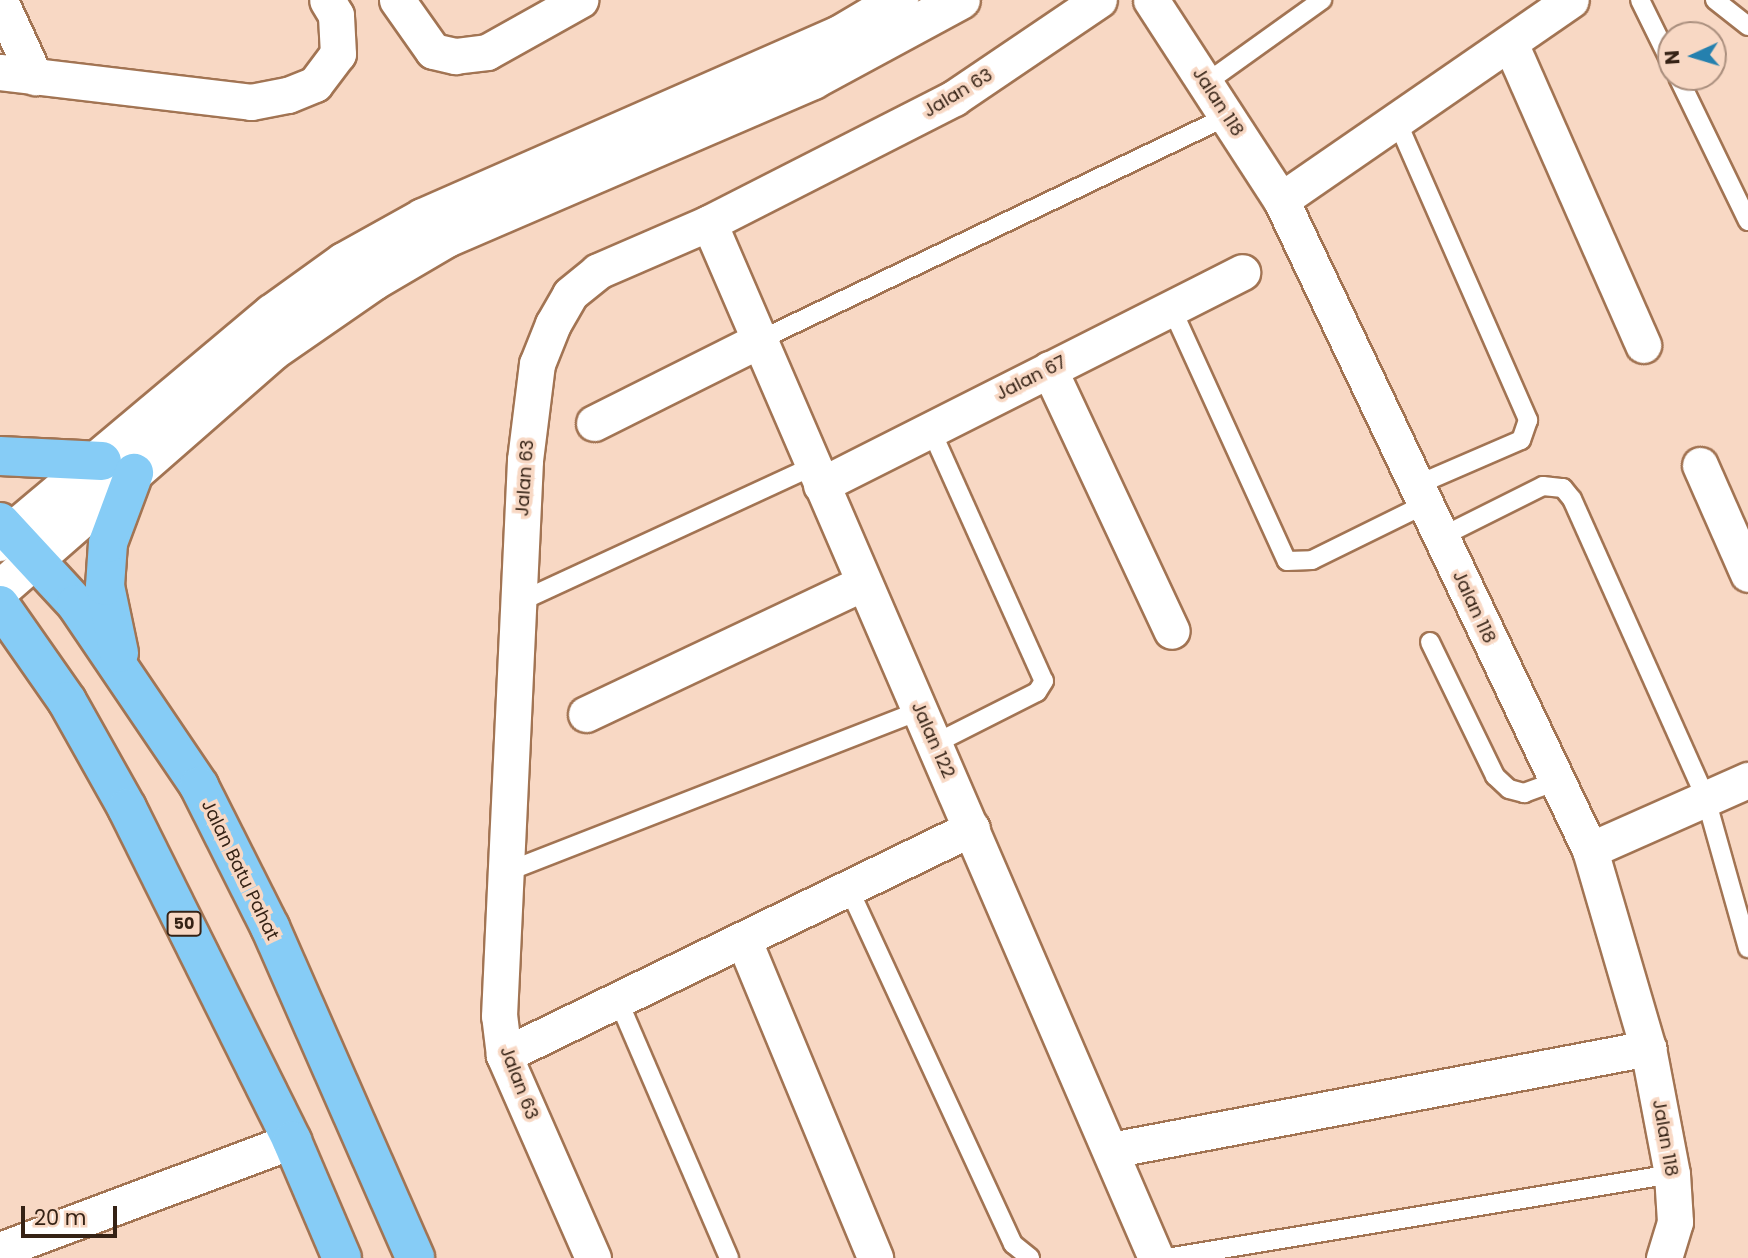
<!DOCTYPE html>
<style>
body{margin:0}
#map{position:relative;width:1748px;height:1258px;overflow:hidden;background:#f8d8c4;font-family:Poppins,sans-serif}
div>[style]{position:absolute}
[style*='--x']{left:calc(var(--x)*1px);top:calc(var(--y)*1px);width:calc(var(--w)*1px);rotate:calc(var(--a)*1deg)}
.roads{filter:drop-shadow(2px 0 #a27453) drop-shadow(-2px 0 #a27453) drop-shadow(0 2px #a27453) drop-shadow(0 -2px #a27453)}
.service>*{height:18px;margin:-9px;padding:0 9px;transform-origin:9px;border-radius:9px;background:#fff}
.minor>*{height:35px;margin:-17.5px;padding:0 17.5px;transform-origin:17.5px;border-radius:17.5px;background:#fff}
.tertiary>*{height:38px;margin:-19px;padding:0 19px;transform-origin:19px;border-radius:19px;background:#fff}
.trunk>*{height:38px;margin:-19px;padding:0 19px;transform-origin:19px;border-radius:19px;background:#86ccf6}
span{translate:-50% -50%;white-space:nowrap;text-align:center;line-height:1.15;-webkit-text-stroke:7px #f8d8c4;paint-order:stroke}
.shield-label span{padding:2px 5px;background:#f8d8c4;border:2px solid;border-radius:5px;-webkit-text-stroke-width:0}
.shield-label{font-size:16px;color:#352215;font-weight:700}
.street-label{font-size:18px;color:#352215}
.north{position:absolute;left:1657px;top:21px;width:70px;height:70px;box-sizing:border-box;background:#f8d8c4;border:2px solid #aa8f7e;border-radius:50%;rotate:266deg;font-size:19px;font-weight:700;line-height:28px;text-align:center;color:#352215}
.north::after{content:'';display:block;margin:auto;width:24px;height:32px;background:#2580ae;clip-path:polygon(50% 0,100% 100%,50% 72%,0 100%)}
.scale{position:absolute;left:21px;top:1206px;width:96px;height:32px;box-sizing:border-box;border:4px solid #352215;border-top:0;padding-left:9px;font-size:21px;line-height:24px;white-space:nowrap;color:#352215;-webkit-text-stroke:5px #f8d8c4;paint-order:stroke}
</style>
<div id="map">
<div class="roads">
<div class="service">
<i style="--x:1640;--y:0;--w:70;--a:63.8"></i>
<i style="--x:1715;--y:0;--w:42;--a:38.2"></i>
<i style="--x:1678;--y:77;--w:160;--a:64.1"></i>
<i style="--x:1206;--y:83;--w:143;--a:-35.6"></i>
<i style="--x:1396;--y:119;--w:329;--a:66.3"></i>
<i style="--x:1528;--y:420;--w:21;--a:109"></i>
<i style="--x:1521;--y:440;--w:113;--a:156.6"></i>
<i style="--x:1171;--y:307;--w:279;--a:65.5"></i>
<i style="--x:1287;--y:561;--w:25;--a:-2"></i>
<i style="--x:1312;--y:560;--w:127;--a:-26.2"></i>
<i style="--x:760;--y:340;--w:519;--a:-25.58"></i>
<i style="--x:931;--y:430;--w:275;--a:65.8"></i>
<i style="--x:1044;--y:681;--w:13;--a:122"></i>
<i style="--x:1037;--y:692;--w:115;--a:153.2"></i>
<i style="--x:1441;--y:537;--w:114;--a:-26.6"></i>
<i style="--x:1543;--y:486;--w:20;--a:6"></i>
<i style="--x:1563;--y:488;--w:14;--a:51"></i>
<i style="--x:1572;--y:499;--w:329;--a:65.9"></i>
<i style="--x:1706;--y:799;--w:155;--a:74.3"></i>
<i style="--x:519;--y:602;--w:324;--a:-24.8"></i>
<i style="--x:1430;--y:642;--w:149;--a:64.1"></i>
<i style="--x:1495;--y:776;--w:19;--a:43"></i>
<i style="--x:1509;--y:789;--w:16;--a:15"></i>
<i style="--x:1524;--y:793;--w:35;--a:-20"></i>
<i style="--x:506;--y:872;--w:444;--a:-21.3"></i>
<i style="--x:849;--y:889;--w:391;--a:65.2"></i>
<i style="--x:1013;--y:1244;--w:22;--a:39"></i>
<i style="--x:618;--y:1000;--w:281;--a:66.7"></i>
<i style="--x:1167;--y:1258;--w:512;--a:-9.44"></i>
</div>
<div class="minor">
<i style="--x:397;--y:0;--w:62;--a:54.8"></i>
<i style="--x:433;--y:51;--w:23;--a:13"></i>
<i style="--x:455;--y:56;--w:32;--a:-7"></i>
<i style="--x:487;--y:52;--w:107;--a:-29.2"></i>
<i style="--x:1151;--y:0;--w:239;--a:57"></i>
<i style="--x:1281;--y:200;--w:720;--a:64.57"></i>
<i style="--x:1590;--y:850;--w:206;--a:73.7"></i>
<i style="--x:1648;--y:1048;--w:128;--a:79.2"></i>
<i style="--x:1672;--y:1174;--w:48;--a:86.4"></i>
<i style="--x:1675;--y:1222;--w:38;--a:107"></i>
<i style="--x:0;--y:1;--w:84;--a:65.3"></i>
<i style="--x:1510;--y:43;--w:330;--a:66.2"></i>
<i style="--x:0;--y:72;--w:253;--a:6.8"></i>
<i style="--x:251;--y:102;--w:38;--a:-11"></i>
<i style="--x:288;--y:95;--w:29;--a:-22"></i>
<i style="--x:315;--y:84;--w:38;--a:-53"></i>
<i style="--x:338;--y:54;--w:39;--a:-93"></i>
<i style="--x:336;--y:15;--w:17;--a:-121"></i>
<i style="--x:1281;--y:200;--w:352;--a:-34.6"></i>
<i style="--x:709;--y:223;--w:1127;--a:66.64"></i>
<i style="--x:1049;--y:369;--w:289;--a:64.9"></i>
<i style="--x:594;--y:423;--w:186;--a:-26.6"></i>
<i style="--x:1700;--y:465;--w:119;--a:66.2"></i>
<i style="--x:821;--y:485;--w:472;--a:-26.8"></i>
<i style="--x:586;--y:714;--w:306;--a:-25.3"></i>
<i style="--x:1590;--y:850;--w:173;--a:-23.9"></i>
<i style="--x:744;--y:941;--w:343;--a:67.5"></i>
<i style="--x:504;--y:1055;--w:520;--a:-25.88"></i>
<i style="--x:1111;--y:1150;--w:547;--a:-10.75"></i>
<i style="--x:0;--y:1250;--w:312;--a:-20.5"></i>
<i style="--x:593;--y:1258;--w:222;--a:-113.7"></i>
<i style="--x:504;--y:1055;--w:39;--a:-97"></i>
<i style="--x:499;--y:1016;--w:557;--a:-87.32"></i>
<i style="--x:525;--y:460;--w:97;--a:-82.9"></i>
<i style="--x:537;--y:364;--w:43;--a:-68.2"></i>
<i style="--x:553;--y:324;--w:34;--a:-60"></i>
<i style="--x:570;--y:294;--w:36;--a:-39"></i>
<i style="--x:598;--y:271;--w:121;--a:-23.4"></i>
<i style="--x:709;--y:223;--w:275;--a:-27"></i>
<i style="--x:954;--y:98;--w:175;--a:-34.1"></i>
</div>
<div class="tertiary">
<i style="--x:0;--y:542;--w:355;--a:-40"></i>
<i style="--x:272;--y:314;--w:89;--a:-35.8"></i>
<i style="--x:344;--y:262;--w:90;--a:-29.1"></i>
<i style="--x:423;--y:218;--w:455;--a:-23.7"></i>
<i style="--x:840;--y:35;--w:69;--a:-30.7"></i>
<i style="--x:0;--y:590;--w:363;--a:-41.2"></i>
<i style="--x:273;--y:351;--w:123;--a:-34.7"></i>
<i style="--x:374;--y:281;--w:85;--a:-30.5"></i>
<i style="--x:447;--y:238;--w:399;--a:-23.3"></i>
<i style="--x:813;--y:80;--w:168;--a:-28.4"></i>
</div>
<div class="trunk">
<i style="--x:0;--y:456;--w:102;--a:2.8"></i>
<i style="--x:0;--y:522;--w:112;--a:47.2"></i>
<i style="--x:76;--y:604;--w:220;--a:55.9"></i>
<i style="--x:199;--y:786;--w:158;--a:63.3"></i>
<i style="--x:270;--y:927;--w:361;--a:66.3"></i>
<i style="--x:0;--y:605;--w:117;--a:55.1"></i>
<i style="--x:67;--y:701;--w:123;--a:60.7"></i>
<i style="--x:127;--y:808;--w:372;--a:63.6"></i>
<i style="--x:292;--y:1141;--w:127;--a:66.9"></i>
<i style="--x:119;--y:653;--w:68;--a:-101.8"></i>
<i style="--x:105;--y:586;--w:43;--a:-86"></i>
<i style="--x:108;--y:543;--w:75;--a:-69.6"></i>
</div>
</div>
<div class="shield-label">
<span style="left:184px;top:924px">50</span>
</div>
<div class="street-label">
<span style="left:958px;top:93px;rotate:-31deg">Jalan 63</span>
<span style="left:1218px;top:102px;rotate:57deg">Jalan 118</span>
<span style="left:1031px;top:378px;rotate:-27deg">Jalan 67</span>
<span style="left:525px;top:478px;rotate:-86deg">Jalan 63</span>
<span style="left:1474px;top:607px;rotate:65deg">Jalan 118</span>
<span style="left:933px;top:740px;rotate:66deg">Jalan 122</span>
<span style="left:240px;top:870px;rotate:64deg">Jalan Batu Pahat</span>
<span style="left:519px;top:1083px;rotate:69deg">Jalan 63</span>
<span style="left:1665px;top:1138px;rotate:80deg">Jalan 118</span>
</div>
<div class="north">N</div>
<div class="scale">20 m</div>
</div>
